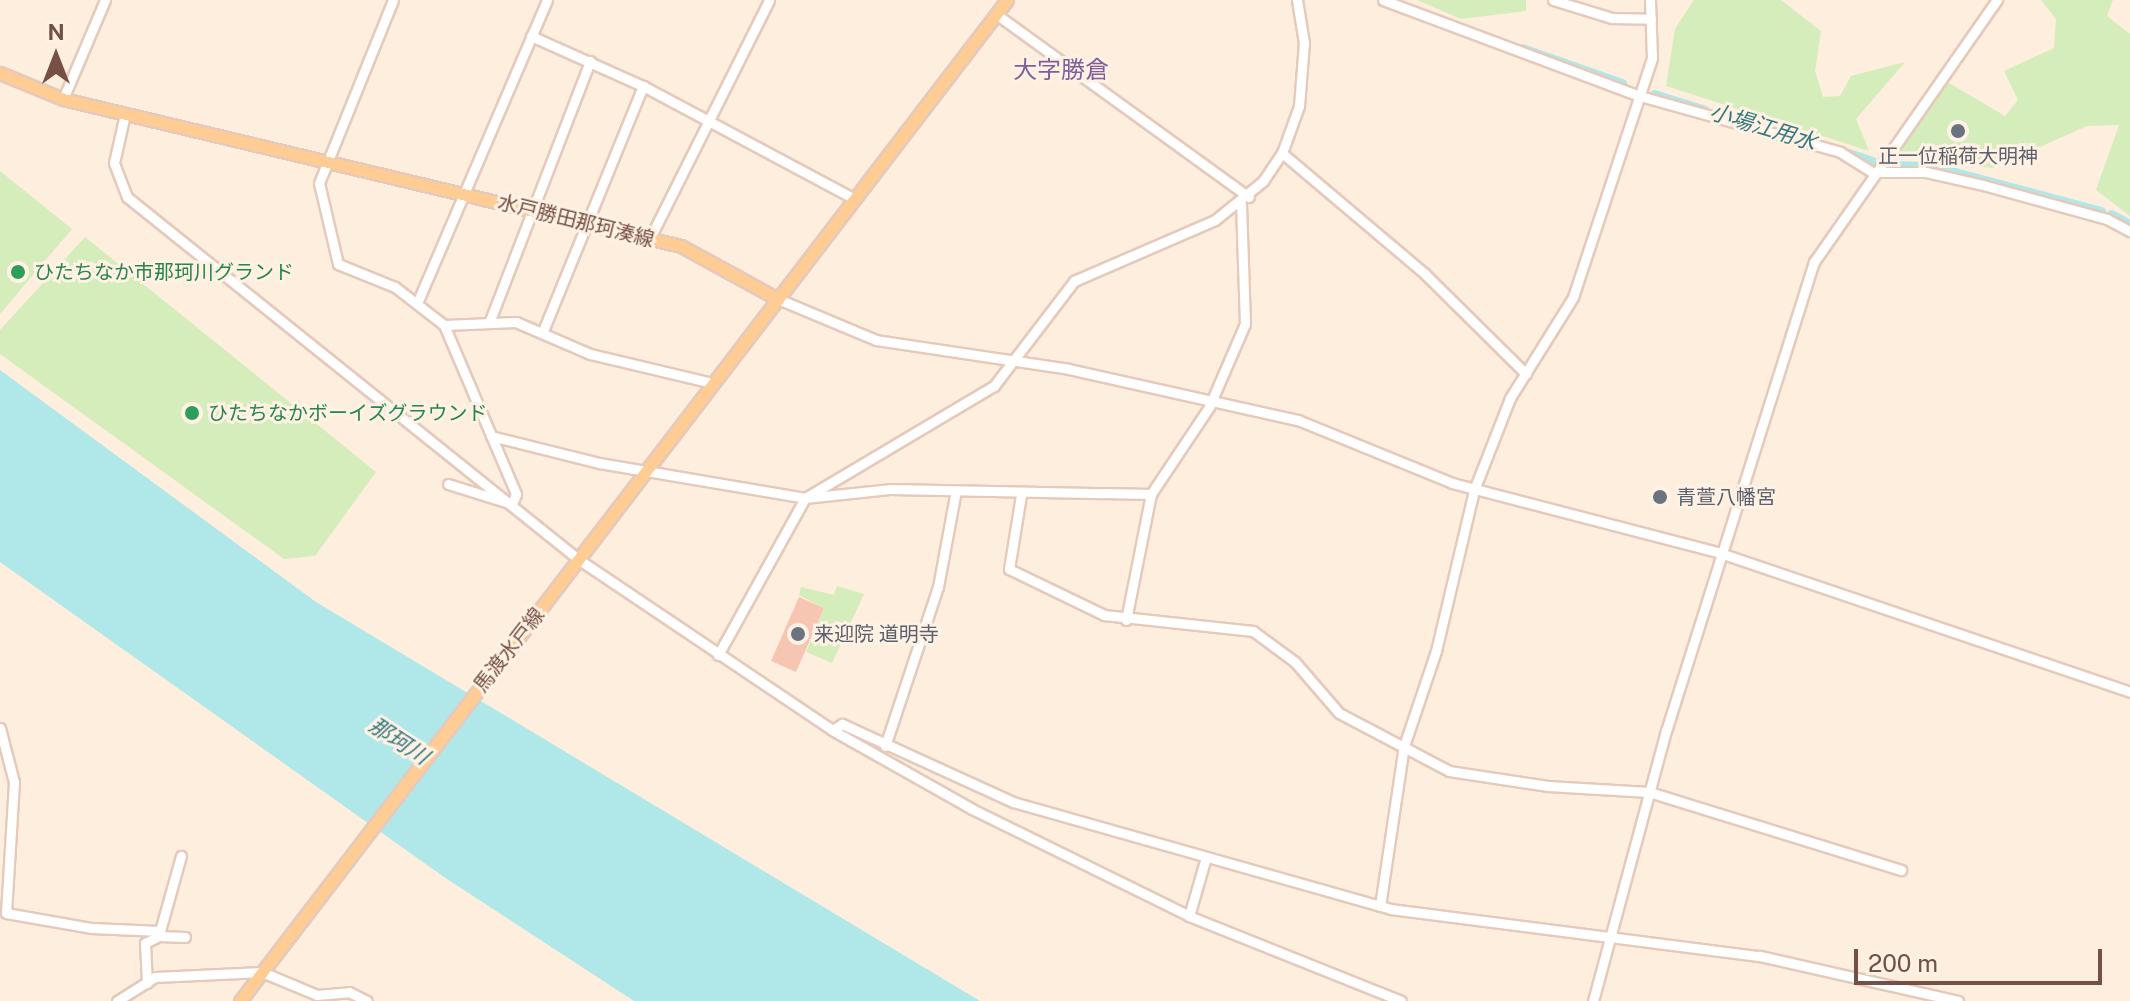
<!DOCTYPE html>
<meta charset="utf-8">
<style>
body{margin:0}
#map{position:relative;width:2130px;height:1001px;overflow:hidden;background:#feeedd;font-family:"Public Sans","Noto Sans JP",sans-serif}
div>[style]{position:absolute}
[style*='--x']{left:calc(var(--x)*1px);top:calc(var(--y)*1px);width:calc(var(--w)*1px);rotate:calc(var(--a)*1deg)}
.green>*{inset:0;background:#d4edbb}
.water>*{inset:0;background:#b0e7e9}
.canal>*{height:9px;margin:-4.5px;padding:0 4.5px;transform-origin:4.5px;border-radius:4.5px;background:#b0e7e9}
.building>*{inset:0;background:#f6c6b2}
.roads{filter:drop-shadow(2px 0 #e5cabc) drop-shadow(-2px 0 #e5cabc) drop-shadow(0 2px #e5cabc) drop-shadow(0 -2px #e5cabc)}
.minor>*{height:9px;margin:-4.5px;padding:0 4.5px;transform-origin:4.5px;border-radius:4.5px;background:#fff}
.major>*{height:11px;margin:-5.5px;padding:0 5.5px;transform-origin:5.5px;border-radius:5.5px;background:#ffcc93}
.dots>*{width:22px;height:22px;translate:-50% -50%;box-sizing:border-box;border:4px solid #fff2e5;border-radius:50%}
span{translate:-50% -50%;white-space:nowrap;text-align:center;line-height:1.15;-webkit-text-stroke:6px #fff2e5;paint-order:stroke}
.worship-label{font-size:20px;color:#5b616d}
.left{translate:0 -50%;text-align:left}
.street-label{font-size:20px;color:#765044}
.leisure-label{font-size:20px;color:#27864d}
.water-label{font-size:22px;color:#36797e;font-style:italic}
.quarter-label{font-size:24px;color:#805e9a}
.north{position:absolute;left:16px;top:16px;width:80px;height:80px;-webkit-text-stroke:6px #fff2e5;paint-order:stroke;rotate:0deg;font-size:22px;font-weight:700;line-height:32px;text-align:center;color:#765044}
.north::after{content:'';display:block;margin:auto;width:28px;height:36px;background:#765044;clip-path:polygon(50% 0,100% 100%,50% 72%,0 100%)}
.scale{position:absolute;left:1854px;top:949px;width:248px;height:36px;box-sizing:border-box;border:4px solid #765044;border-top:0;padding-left:10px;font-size:24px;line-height:28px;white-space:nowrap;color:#765044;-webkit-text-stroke:6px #fff2e5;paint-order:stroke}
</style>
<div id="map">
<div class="green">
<i style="clip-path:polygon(1417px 0,1526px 0,1526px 11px,1461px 19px)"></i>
<i style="clip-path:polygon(1694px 0,1781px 0,1821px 31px,1815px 71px,1823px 97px,1840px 96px,1851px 76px,1905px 62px,1856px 119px,1869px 151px,1666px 86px,1675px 29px)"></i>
<i style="clip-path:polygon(2041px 0,2113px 0,2107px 16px,2130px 34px,2130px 216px,2096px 190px,2119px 125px,2087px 126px,1993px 168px,1891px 155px,1944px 80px,2005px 116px,2018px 100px,2004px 71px,2054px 48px,2056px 19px)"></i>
<i style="clip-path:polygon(0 171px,72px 229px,0 314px)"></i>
<i style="clip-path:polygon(85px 237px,376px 472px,315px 556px,284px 559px,0 354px,0 330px)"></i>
<i style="clip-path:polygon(837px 586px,864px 594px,832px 663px,806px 652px,824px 608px,799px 595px,801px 587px,834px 595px)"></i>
</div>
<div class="water">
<i style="clip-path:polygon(0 370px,316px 602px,980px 1001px,634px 1001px,444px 877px,0 562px)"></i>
</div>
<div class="canal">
<i style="--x:1522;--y:48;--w:106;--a:19.3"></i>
<i style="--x:1654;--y:94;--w:53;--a:17.4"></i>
<i style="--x:1807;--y:139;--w:69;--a:18.7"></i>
<i style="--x:1886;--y:165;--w:46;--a:1.2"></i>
<i style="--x:1932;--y:166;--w:175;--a:14.9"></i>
<i style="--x:2111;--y:214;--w:21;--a:28"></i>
</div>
<div class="building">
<i style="clip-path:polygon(799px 597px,824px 608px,796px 672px,771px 661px)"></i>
</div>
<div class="roads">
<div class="minor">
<i style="--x:393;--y:0;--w:197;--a:112"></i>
<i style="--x:319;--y:183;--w:83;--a:76.8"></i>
<i style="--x:338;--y:264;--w:61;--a:22"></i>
<i style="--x:395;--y:287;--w:62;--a:37.8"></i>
<i style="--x:444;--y:325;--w:184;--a:66.9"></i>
<i style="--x:516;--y:494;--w:11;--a:112"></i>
<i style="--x:512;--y:504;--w:67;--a:-162.6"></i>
<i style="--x:1383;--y:0;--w:274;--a:20.5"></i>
<i style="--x:1640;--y:96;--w:208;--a:15.6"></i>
<i style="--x:1840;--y:152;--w:38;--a:32"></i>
<i style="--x:1872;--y:172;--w:54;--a:0"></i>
<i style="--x:1926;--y:172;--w:58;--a:12.8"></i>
<i style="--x:1983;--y:185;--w:129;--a:15.3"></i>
<i style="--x:2107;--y:219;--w:26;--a:28"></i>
<i style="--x:1553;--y:0;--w:62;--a:17"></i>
<i style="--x:1612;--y:18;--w:39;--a:1"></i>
<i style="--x:996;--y:14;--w:312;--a:35.9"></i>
<i style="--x:531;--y:36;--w:123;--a:24.1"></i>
<i style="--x:643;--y:86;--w:240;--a:28.1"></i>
<i style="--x:63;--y:99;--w:108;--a:-67"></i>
<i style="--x:125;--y:114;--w:50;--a:102.7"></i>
<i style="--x:114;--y:163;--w:36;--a:69"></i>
<i style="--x:127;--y:197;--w:578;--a:38.75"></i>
<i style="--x:578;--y:559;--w:306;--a:33.9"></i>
<i style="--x:832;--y:730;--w:161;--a:29.4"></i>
<i style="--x:972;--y:809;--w:242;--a:26.2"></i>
<i style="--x:1189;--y:916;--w:228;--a:21.8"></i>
<i style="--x:1282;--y:153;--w:187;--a:40.2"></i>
<i style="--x:1425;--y:274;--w:142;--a:44.7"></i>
<i style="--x:650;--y:238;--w:266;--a:-63.4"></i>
<i style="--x:778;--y:299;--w:106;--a:22.7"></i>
<i style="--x:876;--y:340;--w:195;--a:8.5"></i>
<i style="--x:1069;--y:369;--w:235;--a:12.6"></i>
<i style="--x:1298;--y:420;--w:166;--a:22.2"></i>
<i style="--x:1452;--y:483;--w:277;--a:14.6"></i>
<i style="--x:1720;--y:553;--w:433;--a:18.7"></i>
<i style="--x:418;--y:301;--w:327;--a:-66.8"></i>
<i style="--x:489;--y:323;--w:281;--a:-68.9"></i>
<i style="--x:444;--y:325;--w:72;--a:-2.4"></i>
<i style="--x:516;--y:322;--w:81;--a:23.4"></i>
<i style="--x:590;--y:354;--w:126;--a:13.3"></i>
<i style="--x:543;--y:331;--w:265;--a:-67.8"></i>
<i style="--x:491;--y:436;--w:111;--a:14"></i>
<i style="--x:599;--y:463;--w:209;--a:9.6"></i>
<i style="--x:805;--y:498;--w:85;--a:-6"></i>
<i style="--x:890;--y:489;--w:261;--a:1.1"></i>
<i style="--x:1021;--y:495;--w:75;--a:99.2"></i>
<i style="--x:1009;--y:569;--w:106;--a:25.8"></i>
<i style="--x:1104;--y:615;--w:150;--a:6.1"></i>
<i style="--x:1253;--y:631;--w:52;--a:36.4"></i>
<i style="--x:1295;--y:662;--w:67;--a:49.2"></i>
<i style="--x:1339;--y:713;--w:124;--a:27.8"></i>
<i style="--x:1449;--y:771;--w:100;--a:8.6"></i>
<i style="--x:1548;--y:786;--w:101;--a:3.4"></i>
<i style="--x:1649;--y:792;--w:264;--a:17.2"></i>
<i style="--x:1126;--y:620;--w:128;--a:-78.8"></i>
<i style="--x:1151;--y:494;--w:105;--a:-56.3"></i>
<i style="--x:1209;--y:407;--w:90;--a:-66.6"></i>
<i style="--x:1245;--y:324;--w:120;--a:-91.9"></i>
<i style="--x:718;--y:655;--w:179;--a:-61"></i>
<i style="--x:805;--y:498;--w:220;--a:-30.7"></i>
<i style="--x:994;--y:386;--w:132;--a:-52.7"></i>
<i style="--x:1074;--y:281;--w:154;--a:-23.4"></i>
<i style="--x:1215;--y:220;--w:62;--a:-39.1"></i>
<i style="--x:1263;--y:181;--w:34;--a:-56"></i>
<i style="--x:1282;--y:153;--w:50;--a:-70.1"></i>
<i style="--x:1299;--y:106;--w:63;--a:-85.5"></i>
<i style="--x:1304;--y:43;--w:44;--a:-99.2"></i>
<i style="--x:0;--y:728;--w:56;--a:75.5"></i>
<i style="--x:14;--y:782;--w:131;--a:93.5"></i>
<i style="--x:6;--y:913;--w:86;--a:10"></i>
<i style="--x:91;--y:928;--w:69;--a:2.5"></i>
<i style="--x:160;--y:931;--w:78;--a:-74.4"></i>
<i style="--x:832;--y:730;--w:12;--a:-31"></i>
<i style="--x:842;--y:724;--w:188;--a:24.5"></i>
<i style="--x:1013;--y:802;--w:393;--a:15.8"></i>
<i style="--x:1391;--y:909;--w:372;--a:7.3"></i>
<i style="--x:1760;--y:956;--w:203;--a:12.8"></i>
<i style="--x:885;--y:746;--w:168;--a:-71.6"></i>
<i style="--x:938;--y:587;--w:94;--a:-79.5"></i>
<i style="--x:1380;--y:906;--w:162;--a:-81.5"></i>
<i style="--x:1404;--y:746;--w:100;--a:-71.4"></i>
<i style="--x:1436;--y:651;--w:165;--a:-76.7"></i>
<i style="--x:1474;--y:490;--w:99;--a:-68.6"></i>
<i style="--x:1510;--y:398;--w:119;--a:-58"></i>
<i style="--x:1573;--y:297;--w:252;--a:-71.7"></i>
<i style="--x:1652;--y:58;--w:58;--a:-92"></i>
<i style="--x:1189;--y:916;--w:61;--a:-73.9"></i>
<i style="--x:147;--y:983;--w:40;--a:-92.9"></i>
<i style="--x:145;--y:943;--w:16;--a:-27"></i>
<i style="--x:159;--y:936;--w:26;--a:2"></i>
<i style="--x:117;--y:1001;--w:45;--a:-32.3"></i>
<i style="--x:155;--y:977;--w:107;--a:-2.7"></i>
<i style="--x:262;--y:972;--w:60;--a:22.7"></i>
<i style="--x:317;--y:995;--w:32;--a:-5"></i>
<i style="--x:349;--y:992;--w:20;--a:27"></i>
<i style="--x:1593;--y:1001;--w:280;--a:-74.9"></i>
<i style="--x:1666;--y:731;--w:492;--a:-72.5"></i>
<i style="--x:1814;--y:262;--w:320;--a:-55.1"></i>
</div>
<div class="major">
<i style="--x:0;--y:73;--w:68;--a:22.4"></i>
<i style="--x:63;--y:99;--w:635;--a:13.38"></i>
<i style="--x:681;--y:246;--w:111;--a:28.7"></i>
<i style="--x:240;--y:1001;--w:1261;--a:-52.54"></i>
</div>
</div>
<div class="dots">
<i style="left:1958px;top:131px;background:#6b7280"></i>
<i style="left:18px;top:272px;background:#2e9e5b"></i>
<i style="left:192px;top:413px;background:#2e9e5b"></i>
<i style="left:1660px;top:497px;background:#6b7280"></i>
<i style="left:798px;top:634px;background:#6b7280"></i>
</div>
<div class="worship-label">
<span style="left:1958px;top:156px">正一位稲荷大明神</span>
<span class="left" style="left:1676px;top:497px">青萱八幡宮</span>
<span class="left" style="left:814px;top:634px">来迎院 道明寺</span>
</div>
<div class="street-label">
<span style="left:576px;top:221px;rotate:14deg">水戸勝田那珂湊線</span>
<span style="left:509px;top:650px;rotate:-52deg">馬渡水戸線</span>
</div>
<div class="leisure-label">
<span class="left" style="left:34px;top:272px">ひたちなか市那珂川グランド</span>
<span class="left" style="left:208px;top:413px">ひたちなかボーイズグラウンド</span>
</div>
<div class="water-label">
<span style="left:1763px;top:127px;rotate:17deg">小場江用水</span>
<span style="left:399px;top:741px;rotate:33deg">那珂川</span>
</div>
<div class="quarter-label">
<span style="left:1061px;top:70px">大字勝倉</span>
</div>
<div class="north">N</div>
<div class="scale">200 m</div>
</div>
